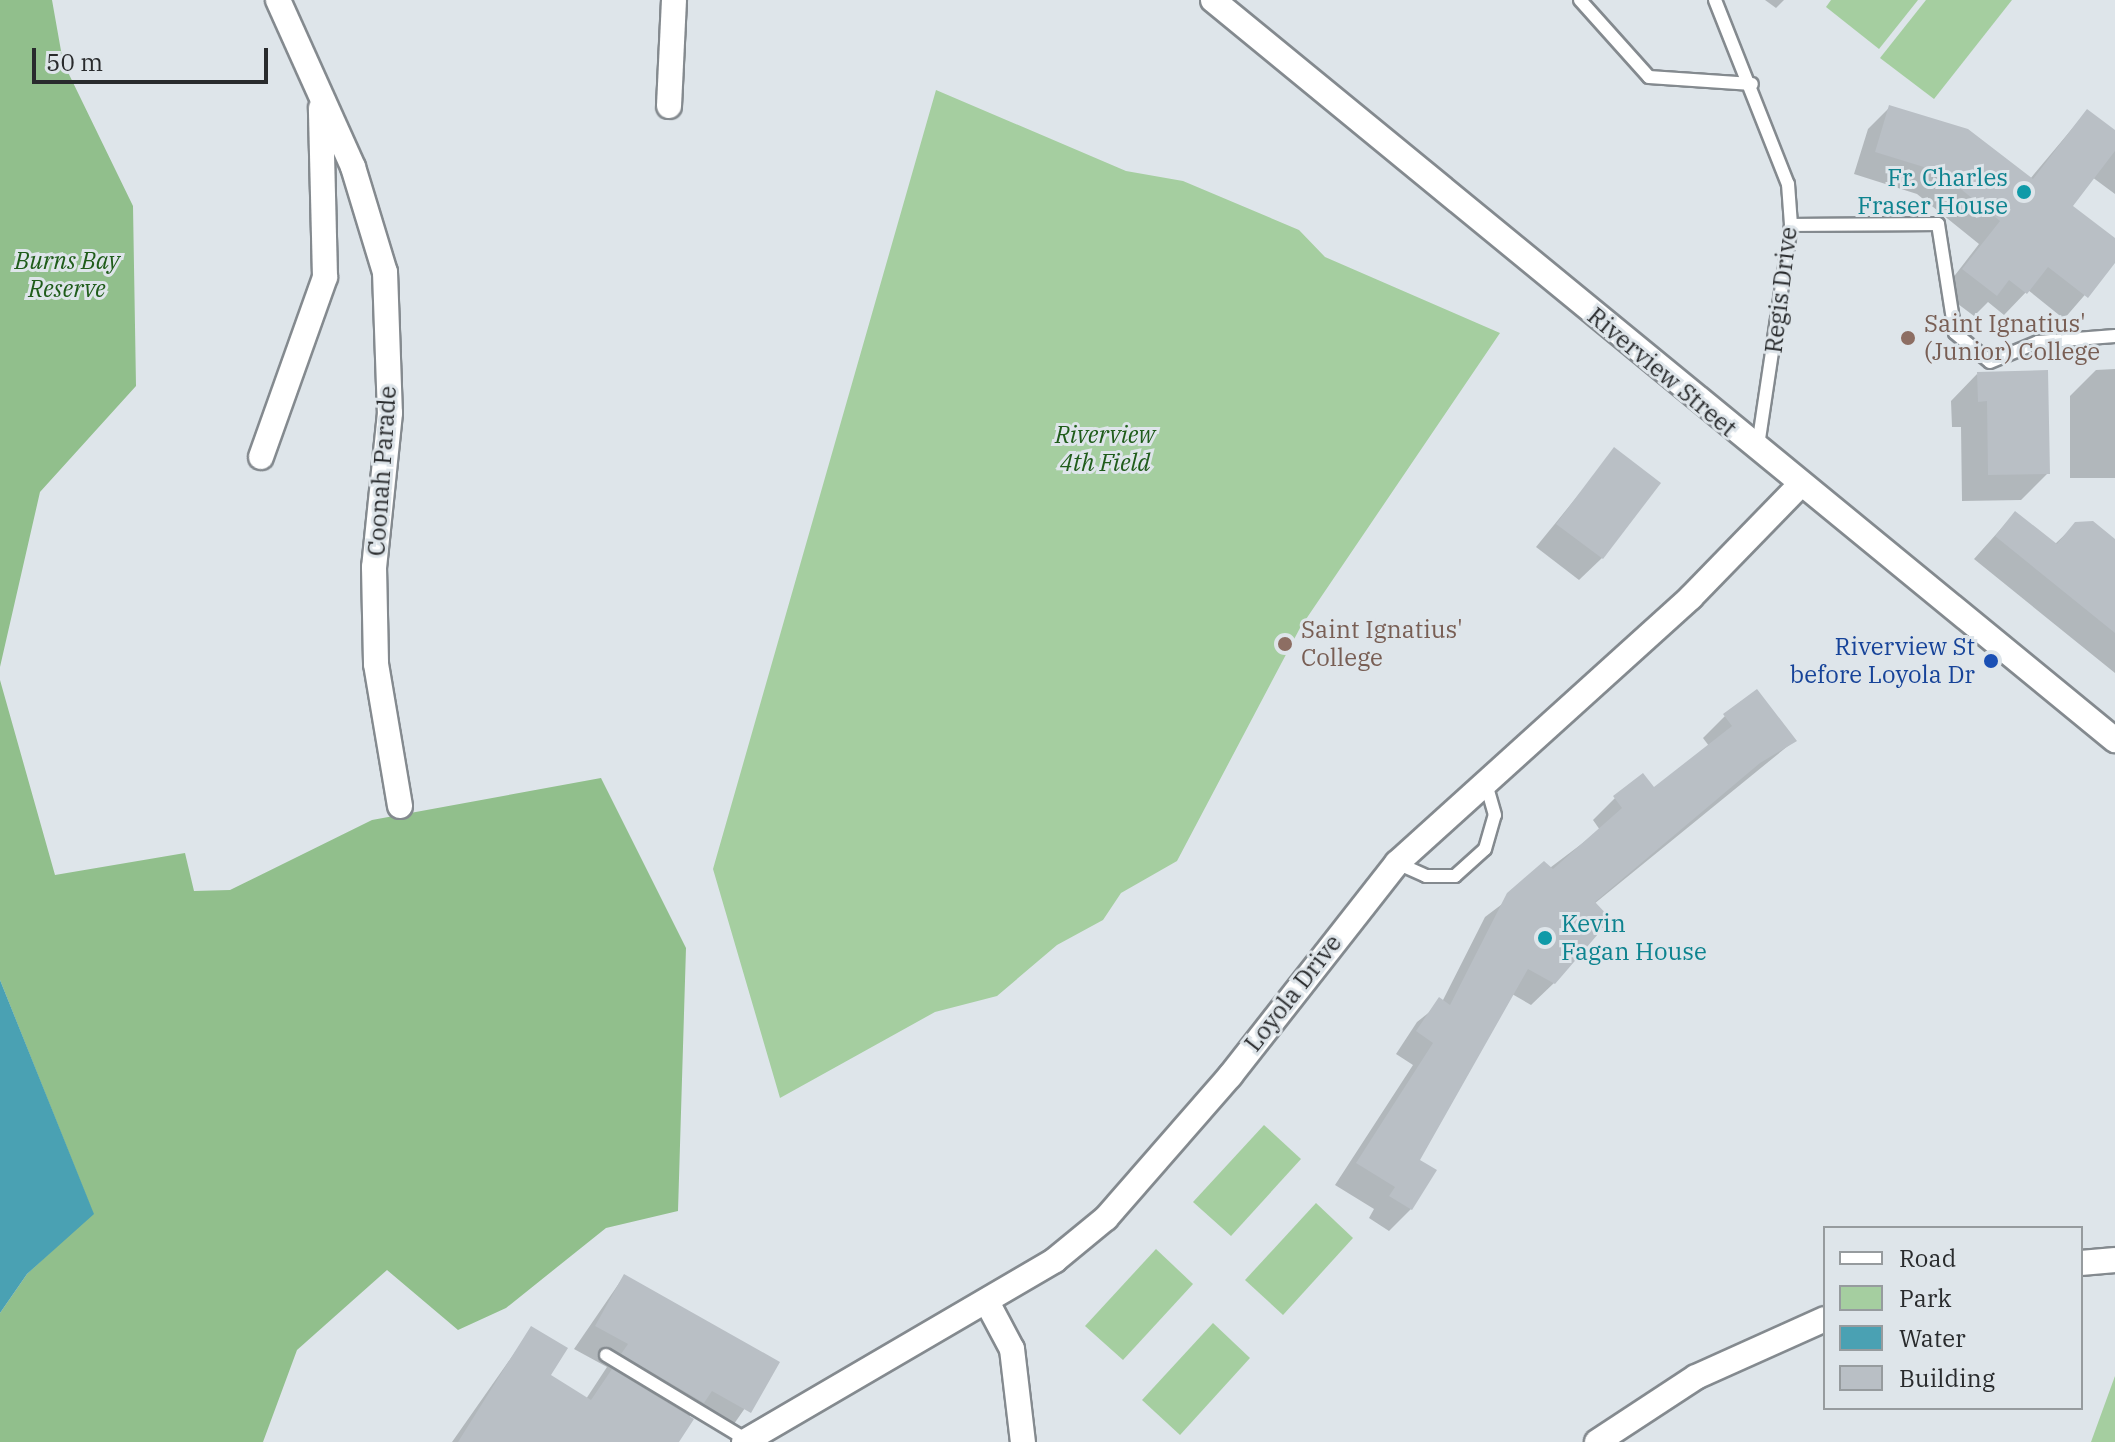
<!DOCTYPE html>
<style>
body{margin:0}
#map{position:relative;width:2115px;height:1442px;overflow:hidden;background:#dee5ea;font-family:"IBM Plex Serif",serif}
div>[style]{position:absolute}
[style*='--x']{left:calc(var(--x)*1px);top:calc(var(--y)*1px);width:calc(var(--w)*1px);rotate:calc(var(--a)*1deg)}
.green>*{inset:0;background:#a5cea0}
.forest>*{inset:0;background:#91bf8c}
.water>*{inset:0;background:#4aa1b3}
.shadow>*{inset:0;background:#0003}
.building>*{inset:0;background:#b9bfc5}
.roads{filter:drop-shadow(2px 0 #848a8f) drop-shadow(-2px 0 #848a8f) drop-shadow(0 2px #848a8f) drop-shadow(0 -2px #848a8f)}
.service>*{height:12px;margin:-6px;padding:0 6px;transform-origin:6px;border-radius:6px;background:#fff}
.minor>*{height:24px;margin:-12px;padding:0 12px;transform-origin:12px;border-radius:12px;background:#fff}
.dots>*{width:22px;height:22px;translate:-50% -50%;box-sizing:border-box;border:4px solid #dee5ea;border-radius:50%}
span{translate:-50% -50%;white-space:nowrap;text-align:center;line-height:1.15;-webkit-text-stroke:6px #dee5ea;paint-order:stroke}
.culture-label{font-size:24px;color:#0d838f}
.right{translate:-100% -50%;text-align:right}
.left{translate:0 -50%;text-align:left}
.park-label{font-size:24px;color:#1f5c1a;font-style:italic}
.street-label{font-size:24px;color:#292b2d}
.education-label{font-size:24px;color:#785e54}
.transit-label{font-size:24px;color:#164399}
.legend{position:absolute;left:1823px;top:1226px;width:260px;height:184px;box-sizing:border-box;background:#dee5ea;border:2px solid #969b9e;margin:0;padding:10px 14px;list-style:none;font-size:24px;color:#292b2d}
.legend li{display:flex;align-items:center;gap:16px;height:40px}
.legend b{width:40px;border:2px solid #969b9e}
.scale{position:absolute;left:32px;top:48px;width:236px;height:36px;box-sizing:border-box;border:4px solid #292b2d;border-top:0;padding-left:10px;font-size:24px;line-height:28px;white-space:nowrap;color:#292b2d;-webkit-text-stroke:6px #dee5ea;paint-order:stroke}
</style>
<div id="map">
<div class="green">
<i style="clip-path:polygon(1831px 0,1918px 0,1879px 49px,1826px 7px)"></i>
<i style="clip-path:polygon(1926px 0,2012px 0,1934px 99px,1880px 58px)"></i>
<i style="clip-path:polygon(936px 90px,1126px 171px,1183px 181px,1299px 230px,1325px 257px,1500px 333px,1300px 628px,1177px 861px,1121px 893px,1103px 920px,1057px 945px,997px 996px,935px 1012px,780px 1098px,713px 869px)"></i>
<i style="clip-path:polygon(1264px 1125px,1301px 1159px,1231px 1236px,1193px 1202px)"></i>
<i style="clip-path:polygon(1316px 1203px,1353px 1238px,1283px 1315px,1245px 1280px)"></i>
<i style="clip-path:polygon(1156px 1249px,1193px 1284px,1123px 1360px,1085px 1326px)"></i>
<i style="clip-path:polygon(1213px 1323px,1250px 1358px,1180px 1435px,1142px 1400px)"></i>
<i style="clip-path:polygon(2115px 1376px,2115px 1442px,2091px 1442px)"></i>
</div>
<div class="forest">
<i style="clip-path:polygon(0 0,52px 0,63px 62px,133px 206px,136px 386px,40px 492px,0 667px)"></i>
<i style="clip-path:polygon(0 680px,55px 875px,185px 853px,194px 891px,230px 890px,372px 820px,601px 778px,686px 948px,678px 1211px,606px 1228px,506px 1308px,458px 1330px,387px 1270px,297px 1350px,263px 1442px,0 1442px,0 1313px,27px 1274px,93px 1213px,0 980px)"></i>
</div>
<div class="water">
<i style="clip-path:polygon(0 980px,94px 1214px,27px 1274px,0 1313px)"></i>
</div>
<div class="shadow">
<i style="clip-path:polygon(1765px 0,1784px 0,1776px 8px)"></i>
<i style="clip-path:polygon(1890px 107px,2030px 179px,2087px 111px,2115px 132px,2115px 194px,2092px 177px,2070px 206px,2115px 241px,2115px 260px,2064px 319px,2028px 290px,2004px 315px,1988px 302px,1974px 316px,1942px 292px,1979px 244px,1917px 194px,1854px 174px,1868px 129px)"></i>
<i style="clip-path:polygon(2115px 369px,2115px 478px,2070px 478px,2070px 396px,2096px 370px)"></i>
<i style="clip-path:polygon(1977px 374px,2048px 473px,2021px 500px,1962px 501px,1961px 427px,1952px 427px,1951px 401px)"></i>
<i style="clip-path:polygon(1615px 450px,1602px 558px,1579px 580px,1536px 547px)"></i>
<i style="clip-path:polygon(2015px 513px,2054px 545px,2076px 524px,2115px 541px,2115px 673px,1974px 559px)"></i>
<i style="clip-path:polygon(1725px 716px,1794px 741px,1594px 904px,1554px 983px,1531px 1005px,1512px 994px,1417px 1160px,1411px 1209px,1389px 1231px,1369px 1218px,1374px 1209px,1335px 1185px,1413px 1065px,1396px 1054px,1417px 1022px,1442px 1002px,1485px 917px,1600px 830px,1593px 820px,1615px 798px,1654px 790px,1709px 746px,1703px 738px)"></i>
<i style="clip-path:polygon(624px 1276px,777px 1362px,727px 1434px,691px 1414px,677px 1442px,452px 1442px,532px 1328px,548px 1376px,586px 1399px,607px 1367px,574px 1349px)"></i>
</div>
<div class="building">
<i style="clip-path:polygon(1889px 105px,1968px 129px,2033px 179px,2087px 109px,2115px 130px,2115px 151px,2073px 206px,2115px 238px,2115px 263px,2088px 298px,2048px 267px,2027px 294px,2009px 280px,1997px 296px,1962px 269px,2000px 221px,1940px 172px,1875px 152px)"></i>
<i style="clip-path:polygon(2048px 370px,2050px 474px,1988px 475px,1987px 401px,1978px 402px,1977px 372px)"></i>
<i style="clip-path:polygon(1614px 447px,1661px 483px,1603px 559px,1556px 524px)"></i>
<i style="clip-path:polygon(2015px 511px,2057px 544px,2075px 522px,2093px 521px,2115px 539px,2115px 633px,1995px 536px)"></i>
<i style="clip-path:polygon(1757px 689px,1797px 741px,1760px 763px,1595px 902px,1611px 919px,1555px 984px,1528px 969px,1420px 1160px,1437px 1170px,1412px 1210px,1389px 1196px,1395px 1187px,1356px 1163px,1433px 1043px,1416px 1031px,1439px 997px,1450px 1005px,1507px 893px,1544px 861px,1553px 869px,1622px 808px,1613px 796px,1643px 773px,1654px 787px,1732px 726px,1723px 714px)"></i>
<i style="clip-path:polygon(624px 1274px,780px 1362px,751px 1413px,712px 1391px,704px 1403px,621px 1354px,628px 1344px,595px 1326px)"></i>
<i style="clip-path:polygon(531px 1326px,568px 1348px,551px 1375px,591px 1400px,612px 1369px,694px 1419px,679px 1442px,458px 1442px)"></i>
</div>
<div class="roads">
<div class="service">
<i style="--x:1580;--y:0;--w:103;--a:48.1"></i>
<i style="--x:1649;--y:77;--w:103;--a:3.9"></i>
<i style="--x:1715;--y:0;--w:198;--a:68.4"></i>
<i style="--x:1788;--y:184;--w:41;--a:85.8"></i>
<i style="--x:1791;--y:225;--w:224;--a:98.5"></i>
<i style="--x:1791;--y:225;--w:147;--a:-0.4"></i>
<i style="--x:1938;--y:224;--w:110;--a:81.1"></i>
<i style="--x:1955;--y:333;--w:45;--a:39.6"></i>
<i style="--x:1990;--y:362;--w:52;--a:-22.6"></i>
<i style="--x:2038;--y:342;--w:77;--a:-4.5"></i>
<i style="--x:1397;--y:863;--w:32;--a:24"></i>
<i style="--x:1426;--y:876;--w:29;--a:0"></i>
<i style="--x:1455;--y:876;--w:40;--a:-42"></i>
<i style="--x:1485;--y:849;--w:35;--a:-74"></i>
<i style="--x:1495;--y:815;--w:35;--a:-106"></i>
<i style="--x:606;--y:1355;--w:165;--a:31.1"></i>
</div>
<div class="minor">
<i style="--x:278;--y:0;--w:183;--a:65.8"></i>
<i style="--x:353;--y:167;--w:110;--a:73.1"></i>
<i style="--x:385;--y:272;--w:141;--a:88"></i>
<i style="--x:390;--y:413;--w:155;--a:95.9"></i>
<i style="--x:374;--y:567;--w:97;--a:88.8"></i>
<i style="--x:376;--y:664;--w:144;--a:80.4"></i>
<i style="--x:1213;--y:0;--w:1167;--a:39.37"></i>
<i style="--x:669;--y:106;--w:106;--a:-87.3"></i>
<i style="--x:261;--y:457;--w:191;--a:-70.4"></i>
<i style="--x:325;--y:277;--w:169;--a:-91.4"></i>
<i style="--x:2081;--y:1263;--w:34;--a:-5"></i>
<i style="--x:987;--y:1302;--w:53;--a:62"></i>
<i style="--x:1012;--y:1349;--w:94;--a:83.3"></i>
<i style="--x:744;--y:1442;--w:360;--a:-30.3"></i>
<i style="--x:1055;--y:1260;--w:66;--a:-39.5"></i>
<i style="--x:1106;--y:1218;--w:189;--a:-48.9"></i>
<i style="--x:1230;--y:1076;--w:271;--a:-51.9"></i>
<i style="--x:1397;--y:863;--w:396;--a:-42.1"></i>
<i style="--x:1691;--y:597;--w:156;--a:-45.8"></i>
<i style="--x:1597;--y:1442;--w:118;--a:-33.3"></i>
<i style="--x:1696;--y:1377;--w:141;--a:-24.2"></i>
</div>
</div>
<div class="dots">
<i style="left:2024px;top:192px;background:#0f9aa8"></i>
<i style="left:1908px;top:338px;background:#8d6e63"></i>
<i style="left:1285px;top:644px;background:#8d6e63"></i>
<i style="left:1991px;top:661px;background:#1a4fb4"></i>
<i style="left:1545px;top:938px;background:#0f9aa8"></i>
</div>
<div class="culture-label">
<span class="right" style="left:2008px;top:192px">Fr. Charles<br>Fraser House</span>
<span class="left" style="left:1561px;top:938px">Kevin<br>Fagan House</span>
</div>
<div class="park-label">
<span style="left:67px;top:275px">Burns Bay<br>Reserve</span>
<span style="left:1105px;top:449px">Riverview<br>4th Field</span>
</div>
<div class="street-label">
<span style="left:1781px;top:290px;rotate:-83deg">Regis Drive</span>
<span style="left:1662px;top:372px;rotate:40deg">Riverview Street</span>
<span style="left:382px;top:471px;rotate:-86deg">Coonah Parade</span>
<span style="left:1293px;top:993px;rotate:-52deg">Loyola Drive</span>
</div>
<div class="education-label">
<span class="left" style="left:1924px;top:338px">Saint Ignatius'<br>(Junior) College</span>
<span class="left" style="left:1301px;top:644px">Saint Ignatius'<br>College</span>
</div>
<div class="transit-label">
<span class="right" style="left:1975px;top:661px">Riverview St<br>before Loyola Dr</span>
</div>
<ul class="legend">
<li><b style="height:10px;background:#fff"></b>Road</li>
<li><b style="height:22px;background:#a5cea0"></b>Park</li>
<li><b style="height:22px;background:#4aa1b3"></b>Water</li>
<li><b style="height:22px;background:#b9bfc5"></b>Building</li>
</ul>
<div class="scale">50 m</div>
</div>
